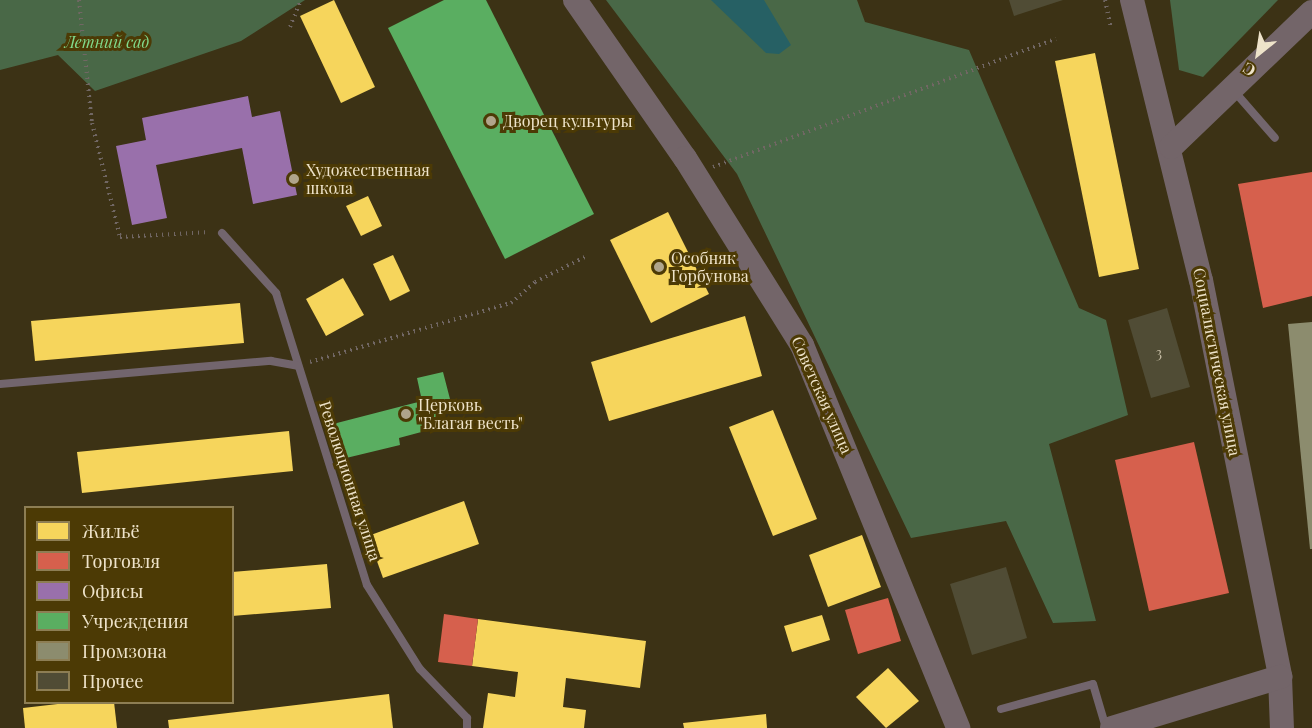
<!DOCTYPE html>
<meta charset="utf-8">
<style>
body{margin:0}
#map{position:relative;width:1312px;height:728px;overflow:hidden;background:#3c3215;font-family:"Playfair Display",serif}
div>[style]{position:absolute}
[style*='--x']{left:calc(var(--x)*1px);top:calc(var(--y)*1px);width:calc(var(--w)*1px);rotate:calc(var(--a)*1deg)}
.green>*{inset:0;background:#496847}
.water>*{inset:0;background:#266064}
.homes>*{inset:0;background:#f6d55c}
.shops>*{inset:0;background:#d6604d}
.offices>*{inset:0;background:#9970ab}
.public>*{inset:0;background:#5aae61}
.industry>*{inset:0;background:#8c8c6e}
.building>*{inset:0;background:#504c35}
.path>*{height:4px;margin-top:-2px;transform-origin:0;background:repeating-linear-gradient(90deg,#716764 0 1.5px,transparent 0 6px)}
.service>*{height:8px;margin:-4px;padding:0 4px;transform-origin:4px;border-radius:4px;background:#72656d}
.secondary>*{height:24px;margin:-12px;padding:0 12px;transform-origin:12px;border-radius:12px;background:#736569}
.dots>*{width:16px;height:16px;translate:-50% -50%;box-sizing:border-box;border:3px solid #4c3a05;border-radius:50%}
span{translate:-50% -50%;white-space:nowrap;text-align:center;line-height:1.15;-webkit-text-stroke:6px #4c3a05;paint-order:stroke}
.number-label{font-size:14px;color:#c6bda5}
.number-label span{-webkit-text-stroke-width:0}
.park-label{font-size:16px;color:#81da8c;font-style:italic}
.poi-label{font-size:16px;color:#eee3ca}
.left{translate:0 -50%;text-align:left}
.street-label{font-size:16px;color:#eee3ca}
.legend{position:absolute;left:24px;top:506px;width:210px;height:198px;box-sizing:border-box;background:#4c3a05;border:2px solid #8d7e54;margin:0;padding:8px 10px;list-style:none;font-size:18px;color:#eee3ca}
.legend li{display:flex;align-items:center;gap:12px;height:30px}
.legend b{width:30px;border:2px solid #8d7e54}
.north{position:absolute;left:1228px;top:24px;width:60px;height:60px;-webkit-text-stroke:4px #4c3a05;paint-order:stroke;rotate:210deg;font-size:16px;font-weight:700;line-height:24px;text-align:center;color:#eee3ca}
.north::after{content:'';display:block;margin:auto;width:21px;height:27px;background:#eee3ca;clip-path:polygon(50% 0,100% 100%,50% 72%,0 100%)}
</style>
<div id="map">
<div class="green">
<i style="clip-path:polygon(0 0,305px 0,241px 41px,95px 91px,58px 55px,0 70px)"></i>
<i style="clip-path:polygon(606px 0,857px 0,865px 22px,969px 50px,1079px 308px,1106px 320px,1128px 415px,1049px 444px,1096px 621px,1053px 623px,1006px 521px,911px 538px,737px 174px)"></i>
<i style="clip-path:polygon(1170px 0,1278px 0,1203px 77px,1179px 70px)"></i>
</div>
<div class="water">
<i style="clip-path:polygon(711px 0,764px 0,791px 45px,779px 54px,766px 53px)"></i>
</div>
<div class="homes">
<i style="clip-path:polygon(334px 0,375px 87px,341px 103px,300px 16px)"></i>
<i style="clip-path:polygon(1095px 53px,1139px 269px,1099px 277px,1055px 61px)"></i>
<i style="clip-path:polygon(368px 196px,382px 226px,361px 236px,346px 206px)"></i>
<i style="clip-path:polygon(668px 212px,709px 294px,651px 323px,610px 240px)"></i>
<i style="clip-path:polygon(393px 255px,410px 291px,390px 301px,373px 264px)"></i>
<i style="clip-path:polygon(343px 278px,364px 315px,326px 336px,306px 299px)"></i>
<i style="clip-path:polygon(240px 303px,244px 343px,35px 361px,31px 321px)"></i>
<i style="clip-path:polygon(745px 316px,762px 376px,609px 421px,591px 362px)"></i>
<i style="clip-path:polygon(773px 410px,817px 519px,773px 536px,729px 427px)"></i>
<i style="clip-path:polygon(289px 431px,293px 471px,82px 493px,77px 452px)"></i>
<i style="clip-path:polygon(464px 501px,479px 544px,383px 578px,368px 536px)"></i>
<i style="clip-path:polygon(862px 535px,881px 587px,828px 607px,809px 555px)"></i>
<i style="clip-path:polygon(327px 564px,331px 608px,232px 616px,232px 572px)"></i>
<i style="clip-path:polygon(822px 615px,830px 640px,792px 652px,784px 626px)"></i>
<i style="clip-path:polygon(478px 619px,646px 641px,640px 688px,566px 678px,563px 707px,586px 710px,584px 728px,483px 728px,488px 693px,515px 697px,518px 672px,472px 666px)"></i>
<i style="clip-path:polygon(888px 668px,919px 701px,886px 728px,856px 697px)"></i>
<i style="clip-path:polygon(389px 694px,393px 728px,169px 728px,168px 720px)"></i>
<i style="clip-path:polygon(75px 702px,114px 702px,117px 728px,25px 728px,23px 708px)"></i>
<i style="clip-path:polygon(766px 714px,767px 728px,684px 728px,683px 723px)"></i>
</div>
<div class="shops">
<i style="clip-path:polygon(1312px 172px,1312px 296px,1263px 308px,1238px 184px)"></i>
<i style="clip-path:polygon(1194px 442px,1229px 593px,1149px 611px,1115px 460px)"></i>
<i style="clip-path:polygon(888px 598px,901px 641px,858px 654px,845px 610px)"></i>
<i style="clip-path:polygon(444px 614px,478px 619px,472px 666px,438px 662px)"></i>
</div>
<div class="offices">
<i style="clip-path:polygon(248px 96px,252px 117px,280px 111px,297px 195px,253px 204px,242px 148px,156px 165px,167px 218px,132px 225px,116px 146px,146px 140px,142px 118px)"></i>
</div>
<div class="public">
<i style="clip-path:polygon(444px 0,486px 0,594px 214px,505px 259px,388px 28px)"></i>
<i style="clip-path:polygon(443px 372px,450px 399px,434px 403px,440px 427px,399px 438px,400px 445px,342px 459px,333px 424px,422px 401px,417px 378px)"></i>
</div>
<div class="industry">
<i style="clip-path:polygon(1312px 322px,1312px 549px,1310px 549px,1288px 324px)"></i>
</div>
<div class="building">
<i style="clip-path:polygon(1009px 0,1063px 0,1014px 16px)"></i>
<i style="clip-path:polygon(1167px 308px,1190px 387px,1151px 398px,1128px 320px)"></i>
<i style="clip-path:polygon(1006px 567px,1027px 638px,972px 655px,950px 584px)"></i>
</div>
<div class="path">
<i style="--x:79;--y:0;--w:124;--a:84"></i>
<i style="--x:92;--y:123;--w:117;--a:76.2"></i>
<i style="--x:120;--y:237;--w:90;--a:-3.2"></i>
<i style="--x:1105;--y:0;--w:29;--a:78"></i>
<i style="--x:290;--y:27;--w:29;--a:-68"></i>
<i style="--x:713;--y:167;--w:366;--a:-20.5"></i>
<i style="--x:310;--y:362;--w:209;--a:-16.4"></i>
<i style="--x:511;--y:303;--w:32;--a:-41"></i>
<i style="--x:535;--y:282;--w:58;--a:-26.6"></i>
</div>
<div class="service">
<i style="--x:1234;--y:91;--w:62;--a:48.9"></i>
<i style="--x:222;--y:233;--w:81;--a:48"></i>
<i style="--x:276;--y:293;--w:306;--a:72.7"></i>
<i style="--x:367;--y:585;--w:99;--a:57.8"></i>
<i style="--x:420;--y:669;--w:68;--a:46.2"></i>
<i style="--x:467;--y:718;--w:10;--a:90"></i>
<i style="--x:0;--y:384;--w:272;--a:-4.9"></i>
<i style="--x:271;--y:361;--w:27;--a:10"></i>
<i style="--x:1001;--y:709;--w:95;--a:-15.2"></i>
<i style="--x:1093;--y:684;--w:46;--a:73.5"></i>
</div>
<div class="secondary">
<i style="--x:575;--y:0;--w:193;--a:55.2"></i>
<i style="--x:685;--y:158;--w:221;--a:58"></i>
<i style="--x:802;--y:345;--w:414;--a:67.8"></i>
<i style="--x:1132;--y:0;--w:288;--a:76.2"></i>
<i style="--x:1201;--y:280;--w:405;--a:78.7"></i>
<i style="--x:1280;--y:677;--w:51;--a:87.8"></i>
<i style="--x:1171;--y:147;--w:195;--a:-43.8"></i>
<i style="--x:1112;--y:728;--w:176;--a:-16.9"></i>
</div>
<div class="dots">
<i style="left:491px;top:121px;background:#b0a58b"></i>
<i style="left:294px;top:179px;background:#b0a58b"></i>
<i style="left:659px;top:267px;background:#b0a58b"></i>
<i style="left:406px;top:414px;background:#b0a58b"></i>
</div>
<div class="number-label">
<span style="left:1159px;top:353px">3</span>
</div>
<div class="park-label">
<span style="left:107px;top:42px">Летний сад</span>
</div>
<div class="poi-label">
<span class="left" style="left:503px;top:121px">Дворец культуры</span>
<span class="left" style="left:306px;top:179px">Художественная<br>школа</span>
<span class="left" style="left:671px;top:267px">Особняк<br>Горбунова</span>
<span class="left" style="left:418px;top:414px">Церковь<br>"Благая весть"</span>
</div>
<div class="street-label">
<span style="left:1217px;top:362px;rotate:79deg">Социалистическая улица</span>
<span style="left:822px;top:395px;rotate:66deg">Советская улица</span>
<span style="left:350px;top:481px;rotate:72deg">Революционная улица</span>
</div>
<ul class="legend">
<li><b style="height:16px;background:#f6d55c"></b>Жильё</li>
<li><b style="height:16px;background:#d6604d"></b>Торговля</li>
<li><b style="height:16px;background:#9970ab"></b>Офисы</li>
<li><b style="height:16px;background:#5aae61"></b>Учреждения</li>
<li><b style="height:16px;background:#8c8c6e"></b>Промзона</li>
<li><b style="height:16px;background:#504c35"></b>Прочее</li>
</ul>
<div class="north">С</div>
</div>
